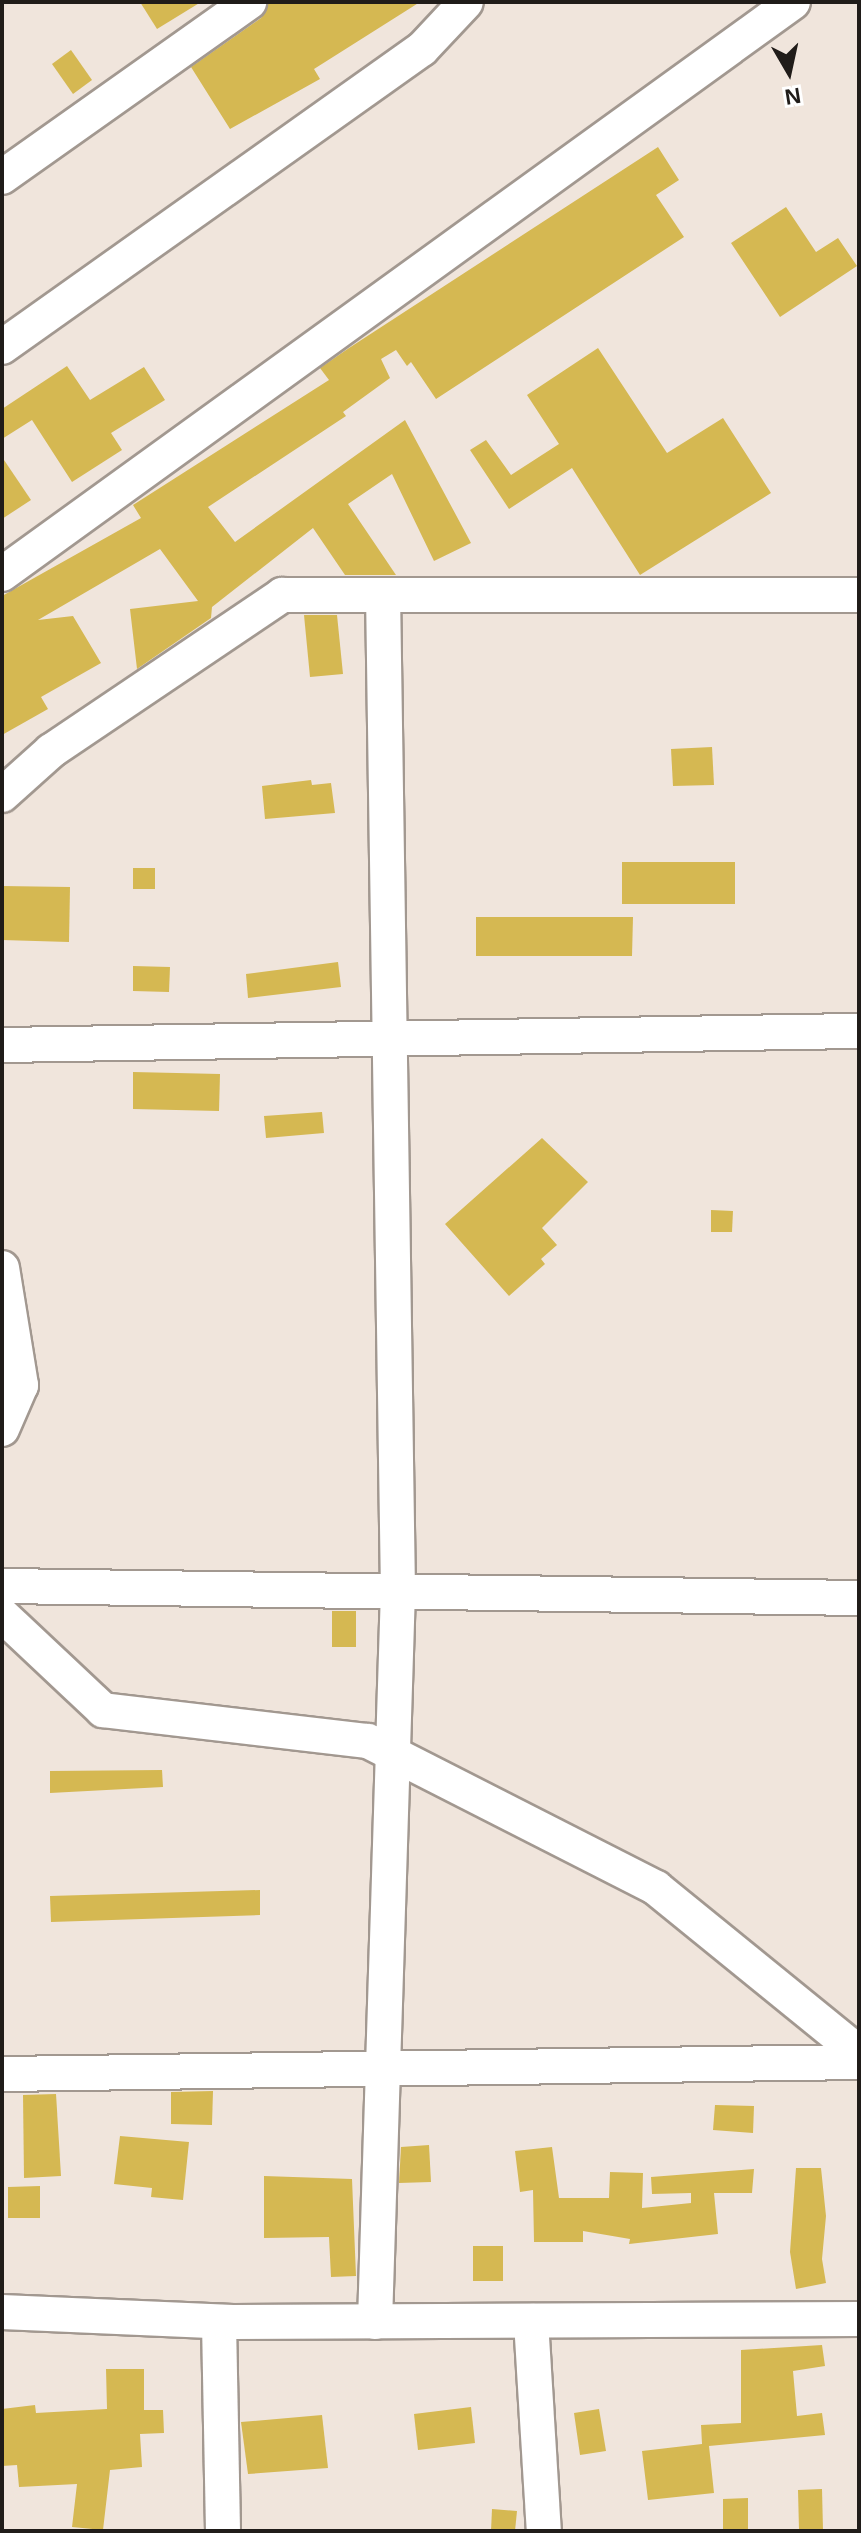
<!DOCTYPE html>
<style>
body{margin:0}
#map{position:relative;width:861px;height:2533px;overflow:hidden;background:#f0e5dc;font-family:Arial,sans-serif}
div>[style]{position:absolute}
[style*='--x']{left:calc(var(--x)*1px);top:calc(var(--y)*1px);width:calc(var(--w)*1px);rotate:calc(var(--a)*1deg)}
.building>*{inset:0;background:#d5b852}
.roads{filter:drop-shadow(2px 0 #a29890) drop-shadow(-2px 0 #a29890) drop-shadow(0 2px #a29890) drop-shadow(0 -2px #a29890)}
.minor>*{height:34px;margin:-17px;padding:0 17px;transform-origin:17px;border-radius:17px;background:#fff}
span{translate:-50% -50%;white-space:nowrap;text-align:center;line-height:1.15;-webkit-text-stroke:6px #fff;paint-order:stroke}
.frame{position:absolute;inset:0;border:4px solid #201c19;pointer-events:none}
.north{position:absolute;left:749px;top:32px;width:80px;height:80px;-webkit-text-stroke:6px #fff;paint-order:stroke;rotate:171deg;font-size:22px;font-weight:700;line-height:32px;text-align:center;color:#201c19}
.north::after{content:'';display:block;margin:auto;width:28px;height:36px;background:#201c19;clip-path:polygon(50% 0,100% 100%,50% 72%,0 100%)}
</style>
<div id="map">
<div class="building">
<i style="clip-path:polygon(140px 2px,201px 2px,157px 29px)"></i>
<i style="clip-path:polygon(269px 2px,420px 2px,314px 69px,320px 79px,230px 129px,191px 67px,261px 18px)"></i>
<i style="clip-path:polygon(71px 50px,92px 80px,73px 94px,52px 64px)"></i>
<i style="clip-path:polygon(658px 147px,679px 180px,656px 195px,684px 237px,436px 399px,411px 362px,407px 366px,396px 350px,381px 359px,390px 378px,343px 412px,346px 416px,208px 507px,235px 542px,405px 420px,471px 543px,434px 561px,392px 474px,348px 504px,396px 575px,345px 575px,313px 528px,212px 607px,211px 618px,137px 669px,130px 609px,198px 601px,160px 549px,38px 620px,73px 616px,101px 663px,41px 697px,48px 709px,2px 735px,2px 596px,141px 518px,133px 505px,329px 380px,320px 368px,349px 348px)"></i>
<i style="clip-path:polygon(786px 207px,816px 252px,838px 238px,857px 266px,780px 317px,731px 243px)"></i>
<i style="clip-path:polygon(598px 348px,667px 453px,723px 418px,771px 493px,640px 575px,572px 468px,509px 509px,470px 450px,486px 440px,511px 475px,559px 444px,527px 395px)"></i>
<i style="clip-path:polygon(67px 366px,90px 400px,144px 367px,165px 400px,111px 433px,122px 450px,72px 482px,32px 420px,2px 439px,2px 409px)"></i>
<i style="clip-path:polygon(2px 457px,31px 500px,2px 519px)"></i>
<i style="clip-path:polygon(304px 615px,337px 615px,343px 674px,310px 677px)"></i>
<i style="clip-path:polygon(712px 747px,714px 785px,673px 786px,671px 749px)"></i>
<i style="clip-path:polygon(311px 780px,312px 785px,331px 783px,335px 813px,265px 819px,262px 786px)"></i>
<i style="clip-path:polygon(622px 862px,735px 862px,735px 904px,622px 904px)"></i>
<i style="clip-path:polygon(133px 868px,155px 868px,155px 889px,133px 889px)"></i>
<i style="clip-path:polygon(2px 886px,70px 887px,69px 942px,2px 940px)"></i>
<i style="clip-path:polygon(476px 917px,633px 917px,632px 956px,476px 956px)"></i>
<i style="clip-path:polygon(338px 962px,341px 987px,248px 998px,246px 974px)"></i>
<i style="clip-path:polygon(133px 966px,170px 967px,169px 992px,133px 991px)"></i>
<i style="clip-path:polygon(133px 1072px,220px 1074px,219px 1111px,133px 1109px)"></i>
<i style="clip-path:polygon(322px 1112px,324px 1133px,266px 1138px,264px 1116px)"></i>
<i style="clip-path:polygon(542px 1138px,588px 1182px,542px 1228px,557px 1245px,541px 1259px,545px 1264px,509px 1296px,445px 1224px)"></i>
<i style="clip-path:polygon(711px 1210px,733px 1211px,732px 1232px,711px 1232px)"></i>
<i style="clip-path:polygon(332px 1611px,356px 1611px,356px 1647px,332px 1647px)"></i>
<i style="clip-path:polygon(162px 1770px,163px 1787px,50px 1793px,50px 1771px)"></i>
<i style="clip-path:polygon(260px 1890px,260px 1915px,51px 1922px,50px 1896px)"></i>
<i style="clip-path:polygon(213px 2091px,212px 2125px,171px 2124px,171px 2092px)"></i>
<i style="clip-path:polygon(56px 2094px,61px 2176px,24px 2178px,23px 2095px)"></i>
<i style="clip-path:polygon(715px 2105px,754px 2106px,753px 2133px,713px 2130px)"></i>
<i style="clip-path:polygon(120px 2136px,189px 2142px,183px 2200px,151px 2197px,152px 2188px,114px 2184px)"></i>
<i style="clip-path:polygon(429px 2145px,431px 2182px,399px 2183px,401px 2147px)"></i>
<i style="clip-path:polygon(552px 2147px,559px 2198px,609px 2198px,610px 2172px,643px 2173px,642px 2208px,691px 2203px,691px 2193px,652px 2194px,651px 2177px,754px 2169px,752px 2193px,714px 2193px,718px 2234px,629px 2244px,630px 2239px,583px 2231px,583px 2242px,534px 2242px,533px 2190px,520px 2192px,515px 2151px)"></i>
<i style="clip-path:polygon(796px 2168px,821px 2168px,826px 2216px,822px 2259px,826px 2283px,796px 2289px,790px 2252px)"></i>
<i style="clip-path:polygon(264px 2176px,352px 2179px,356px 2276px,331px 2277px,329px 2237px,264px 2238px)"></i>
<i style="clip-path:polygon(40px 2186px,40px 2218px,8px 2218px,8px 2187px)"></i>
<i style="clip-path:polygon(473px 2246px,503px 2246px,503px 2281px,473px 2281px)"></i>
<i style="clip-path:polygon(822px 2345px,825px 2366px,793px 2371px,797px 2416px,822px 2413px,825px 2435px,709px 2446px,714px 2493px,648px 2500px,642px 2451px,702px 2444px,701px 2425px,741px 2423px,741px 2350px)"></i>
<i style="clip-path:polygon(106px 2369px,144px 2369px,144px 2410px,163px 2410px,164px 2433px,140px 2434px,142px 2467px,110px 2470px,103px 2530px,72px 2527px,77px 2484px,19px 2487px,17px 2465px,2px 2466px,2px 2409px,35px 2405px,36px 2413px,107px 2409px)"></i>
<i style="clip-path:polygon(471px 2407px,475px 2443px,418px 2450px,414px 2414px)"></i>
<i style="clip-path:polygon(599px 2409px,606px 2451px,580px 2455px,574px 2413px)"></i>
<i style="clip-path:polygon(322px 2415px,328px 2468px,248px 2474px,241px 2422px)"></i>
<i style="clip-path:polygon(822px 2489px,823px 2530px,799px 2530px,798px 2490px)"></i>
<i style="clip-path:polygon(748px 2498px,748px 2531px,723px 2531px,723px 2499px)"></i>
<i style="clip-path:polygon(492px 2509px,517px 2511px,515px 2531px,491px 2531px)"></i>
</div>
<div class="roads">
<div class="minor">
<i style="--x:2;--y:177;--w:303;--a:-35.3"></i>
<i style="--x:2;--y:347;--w:515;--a:-35.36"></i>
<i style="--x:422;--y:49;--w:64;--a:-46.9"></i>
<i style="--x:2;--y:574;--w:976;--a:-35.87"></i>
<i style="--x:2;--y:795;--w:66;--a:-41.9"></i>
<i style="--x:51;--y:751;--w:279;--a:-34"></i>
<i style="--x:282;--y:595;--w:577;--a:0"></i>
<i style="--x:2;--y:1045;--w:857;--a:-0.94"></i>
<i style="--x:2;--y:1268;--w:119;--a:80.8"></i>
<i style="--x:21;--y:1385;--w:48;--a:113.4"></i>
<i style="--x:2;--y:1586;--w:857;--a:0.8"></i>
<i style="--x:2;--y:1615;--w:139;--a:43.2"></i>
<i style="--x:103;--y:1710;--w:267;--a:6.7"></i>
<i style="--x:368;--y:1741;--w:323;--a:27"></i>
<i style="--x:656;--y:1888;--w:262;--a:39.1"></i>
<i style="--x:2;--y:2074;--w:857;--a:-0.8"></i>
<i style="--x:2;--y:2312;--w:231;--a:2.5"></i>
<i style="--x:233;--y:2322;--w:626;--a:-0.27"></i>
<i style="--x:531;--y:2321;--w:210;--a:86.5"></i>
<i style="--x:219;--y:2322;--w:209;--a:88.9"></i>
<i style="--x:375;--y:2322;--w:730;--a:-88.2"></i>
<i style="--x:398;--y:1592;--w:997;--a:-90.86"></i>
</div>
</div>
<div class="frame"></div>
<div class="north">N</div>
</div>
